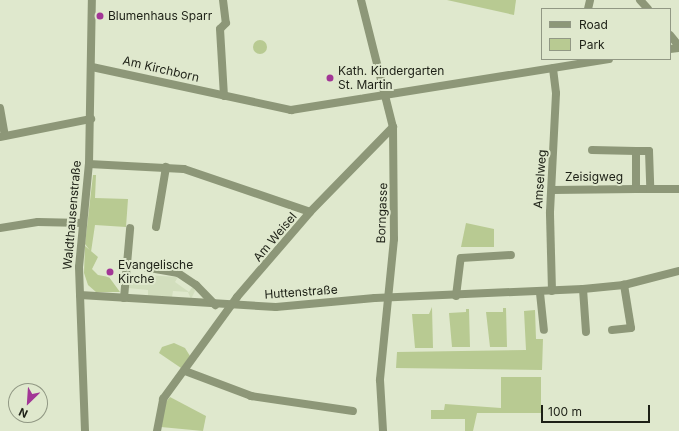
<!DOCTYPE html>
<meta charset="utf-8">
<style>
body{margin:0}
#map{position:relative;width:679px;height:431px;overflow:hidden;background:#dfe8cd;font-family:Inter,sans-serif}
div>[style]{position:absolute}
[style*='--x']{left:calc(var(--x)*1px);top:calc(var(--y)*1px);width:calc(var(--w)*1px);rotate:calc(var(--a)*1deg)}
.built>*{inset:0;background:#d2debd}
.green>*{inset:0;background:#b8ca92}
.round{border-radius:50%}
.street>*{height:8px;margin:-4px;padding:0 4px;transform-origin:4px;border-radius:4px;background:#8d9778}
.dots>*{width:11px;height:11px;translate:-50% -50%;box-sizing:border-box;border:2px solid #dfe8cd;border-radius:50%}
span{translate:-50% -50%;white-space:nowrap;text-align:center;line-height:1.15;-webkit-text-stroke:4px #dfe8cd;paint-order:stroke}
.poi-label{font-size:12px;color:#1d2016}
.left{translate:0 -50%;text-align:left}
.street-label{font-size:12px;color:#1d2016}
.legend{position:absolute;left:541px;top:8px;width:130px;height:52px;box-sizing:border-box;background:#dfe8cd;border:1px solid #919884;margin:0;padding:5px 7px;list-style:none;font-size:12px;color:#1d2016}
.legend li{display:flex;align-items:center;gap:8px;height:20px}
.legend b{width:20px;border:1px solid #919884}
.north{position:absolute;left:8px;top:383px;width:40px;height:40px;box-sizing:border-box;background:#dfe8cd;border:1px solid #919884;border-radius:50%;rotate:205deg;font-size:11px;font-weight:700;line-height:16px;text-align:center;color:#1d2016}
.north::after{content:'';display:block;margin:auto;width:14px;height:18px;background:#a23696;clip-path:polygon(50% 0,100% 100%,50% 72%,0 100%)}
.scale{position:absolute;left:541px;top:405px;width:109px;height:18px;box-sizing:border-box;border:2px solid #1d2016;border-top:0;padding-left:5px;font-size:12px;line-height:14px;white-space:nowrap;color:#1d2016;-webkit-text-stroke:3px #dfe8cd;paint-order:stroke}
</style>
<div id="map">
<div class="built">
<i style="clip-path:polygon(130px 274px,178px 277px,175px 282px,189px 292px,193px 286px,195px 291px,191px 299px,188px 292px,173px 291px,172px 297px,148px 296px,148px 290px,128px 288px)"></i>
</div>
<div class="green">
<i style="clip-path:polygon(447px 0,516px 0,514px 15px)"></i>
<i class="round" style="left:253px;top:40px;width:14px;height:14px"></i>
<i style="clip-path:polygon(93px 175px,96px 175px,95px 198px,128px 199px,126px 227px,95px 225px,91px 252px,85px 244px)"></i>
<i style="clip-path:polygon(466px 223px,494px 229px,494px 247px,461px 247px)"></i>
<i style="clip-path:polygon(85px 246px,98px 257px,92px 269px,98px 275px,109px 277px,120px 292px,96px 292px,88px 285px,84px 273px)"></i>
<i style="clip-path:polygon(432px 307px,433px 348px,415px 348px,412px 314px,429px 314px)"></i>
<i style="clip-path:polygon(503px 308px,506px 308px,507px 347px,490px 347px,486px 312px,503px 312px)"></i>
<i style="clip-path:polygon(466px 309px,469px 309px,470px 347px,452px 347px,449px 313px,466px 312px)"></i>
<i style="clip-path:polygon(535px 310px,536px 339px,543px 339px,542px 370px,396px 368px,397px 352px,526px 350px,524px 311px)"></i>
<i style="clip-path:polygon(174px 343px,185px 348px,190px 356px,181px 368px,159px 353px,162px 347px)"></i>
<i style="clip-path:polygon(501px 377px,541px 377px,541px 413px,477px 413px,473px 431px,465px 431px,465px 419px,431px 419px,431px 410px,444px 410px,445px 404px,501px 408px)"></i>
<i style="clip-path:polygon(170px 397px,206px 416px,203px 431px,161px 427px,165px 403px)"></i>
</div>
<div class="street">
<i style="--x:223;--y:0;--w:23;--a:83"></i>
<i style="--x:226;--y:23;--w:8;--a:135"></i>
<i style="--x:220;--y:29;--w:67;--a:86.6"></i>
<i style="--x:361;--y:0;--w:131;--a:75.9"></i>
<i style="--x:393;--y:127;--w:112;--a:89.5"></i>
<i style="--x:394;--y:239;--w:142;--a:95.7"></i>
<i style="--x:380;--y:380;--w:51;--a:86.6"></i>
<i style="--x:640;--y:0;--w:12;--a:48"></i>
<i style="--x:588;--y:9;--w:9;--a:-77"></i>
<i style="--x:670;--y:35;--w:14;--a:51"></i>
<i style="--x:670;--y:49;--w:9;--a:-6"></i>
<i style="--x:92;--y:67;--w:204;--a:12.2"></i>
<i style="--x:291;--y:110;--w:322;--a:-9.1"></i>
<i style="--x:0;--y:108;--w:28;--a:80"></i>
<i style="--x:0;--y:137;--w:93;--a:-11.2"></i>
<i style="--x:592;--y:150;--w:44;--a:1.3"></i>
<i style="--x:636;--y:151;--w:13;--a:0"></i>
<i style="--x:649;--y:151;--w:38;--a:88"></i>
<i style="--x:650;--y:189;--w:14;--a:180"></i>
<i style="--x:636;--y:189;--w:38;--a:-90"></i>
<i style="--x:89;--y:164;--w:95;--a:3"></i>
<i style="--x:184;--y:169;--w:133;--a:18.8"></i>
<i style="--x:650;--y:189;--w:29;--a:0"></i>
<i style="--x:553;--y:190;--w:83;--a:-0.7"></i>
<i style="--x:156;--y:227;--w:61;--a:-80.5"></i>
<i style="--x:0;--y:228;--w:38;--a:-9"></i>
<i style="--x:38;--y:222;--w:45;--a:1.3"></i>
<i style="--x:127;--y:264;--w:36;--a:-85"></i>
<i style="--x:583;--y:289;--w:43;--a:86"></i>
<i style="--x:552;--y:291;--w:79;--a:-91.5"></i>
<i style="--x:550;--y:212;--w:119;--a:-87.1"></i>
<i style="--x:556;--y:93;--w:25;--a:-97"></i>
<i style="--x:540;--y:293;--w:37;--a:84"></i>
<i style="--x:80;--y:295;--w:196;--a:3.5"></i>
<i style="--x:276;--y:307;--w:99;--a:-5.2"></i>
<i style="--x:375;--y:298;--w:208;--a:-2.5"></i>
<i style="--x:583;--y:289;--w:41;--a:-5.6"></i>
<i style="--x:624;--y:285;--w:57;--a:-14.3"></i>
<i style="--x:456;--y:296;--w:38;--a:-83"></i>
<i style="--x:461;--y:258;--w:50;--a:-3.4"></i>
<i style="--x:124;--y:298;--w:34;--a:-85"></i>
<i style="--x:127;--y:264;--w:52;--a:10"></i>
<i style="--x:178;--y:273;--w:22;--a:34"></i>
<i style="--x:196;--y:285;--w:28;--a:46"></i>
<i style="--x:612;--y:330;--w:19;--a:-6"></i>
<i style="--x:631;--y:328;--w:44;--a:-99.2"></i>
<i style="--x:185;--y:371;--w:71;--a:20.7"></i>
<i style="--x:251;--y:396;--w:103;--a:8.4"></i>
<i style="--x:85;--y:431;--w:164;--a:-92.1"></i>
<i style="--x:79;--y:267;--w:103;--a:-84.5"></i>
<i style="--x:89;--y:164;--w:164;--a:-89"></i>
<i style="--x:157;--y:431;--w:33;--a:-79"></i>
<i style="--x:163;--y:399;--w:126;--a:-54"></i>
<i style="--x:237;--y:297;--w:112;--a:-49.3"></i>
<i style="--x:310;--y:212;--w:119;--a:-45.7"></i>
</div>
<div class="dots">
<i style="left:100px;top:16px;background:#a23696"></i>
<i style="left:330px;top:78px;background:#a23696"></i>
<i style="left:110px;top:272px;background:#a23696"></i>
</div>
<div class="poi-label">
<span class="left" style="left:108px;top:16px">Blumenhaus Sparr</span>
<span class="left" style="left:338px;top:78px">Kath. Kindergarten<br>St. Martin</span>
<span class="left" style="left:118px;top:272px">Evangelische<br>Kirche</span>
</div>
<div class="street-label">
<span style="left:161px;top:69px;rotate:13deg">Am Kirchborn</span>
<span style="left:594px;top:177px">Zeisigweg</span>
<span style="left:540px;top:179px;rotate:-86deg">Amselweg</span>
<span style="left:382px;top:213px;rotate:-88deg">Borngasse</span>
<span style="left:72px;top:215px;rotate:-85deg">Waldthausenstraße</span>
<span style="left:275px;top:237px;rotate:-50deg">Am Weisel</span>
<span style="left:301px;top:292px;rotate:-4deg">Huttenstraße</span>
</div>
<ul class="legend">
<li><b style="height:5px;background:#8d9778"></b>Road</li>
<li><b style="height:11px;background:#b8ca92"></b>Park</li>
</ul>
<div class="north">N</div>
<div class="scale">100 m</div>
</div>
